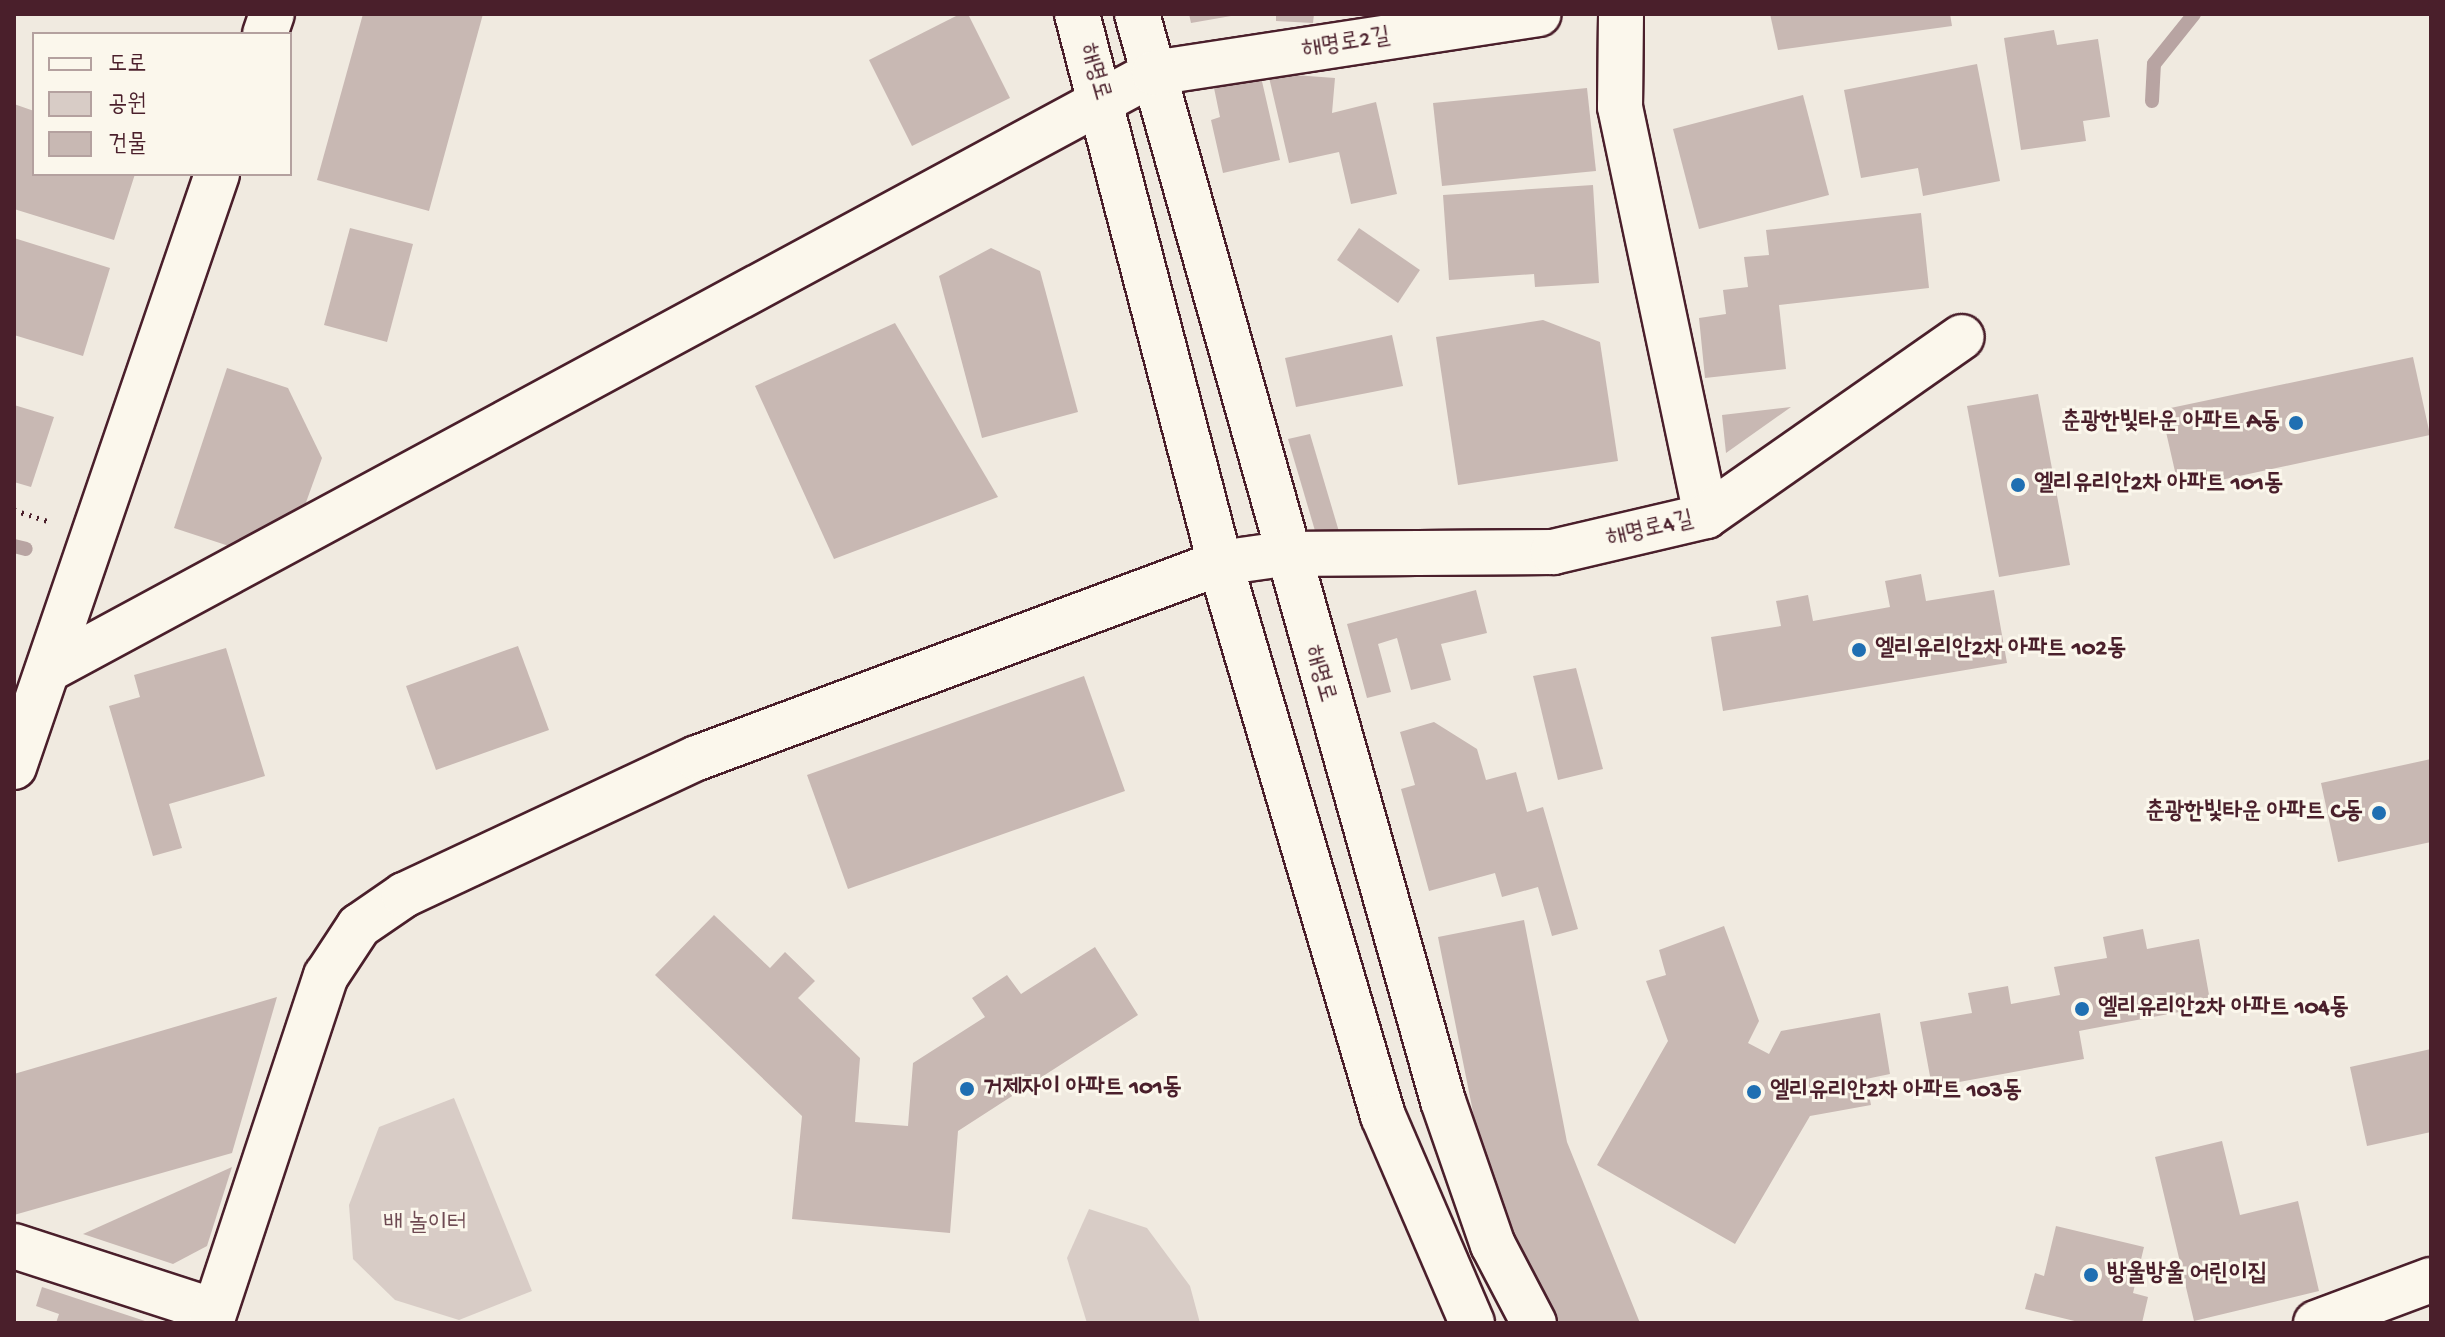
<!DOCTYPE html>
<meta charset="utf-8">
<style>
body{margin:0}
#map{position:relative;width:2445px;height:1337px;overflow:hidden;background:#f0eae0;font-family:"Gochi Hand","Poor Story",sans-serif}
div>[style]{position:absolute}
[style*='--x']{left:calc(var(--x)*1px);top:calc(var(--y)*1px);width:calc(var(--w)*1px);rotate:calc(var(--a)*1deg)}
.green>*{inset:0;background:#d8ccc6}
.stream>*{height:14px;margin:-7px;padding:0 7px;transform-origin:7px;border-radius:7px;background:#b8a4a2}
.building>*{inset:0;background:#c8b8b3}
.path>*{height:5px;margin-top:-2.5px;transform-origin:0;background:repeating-linear-gradient(90deg,#4a1f2b 0 2px,transparent 0 8px)}
.roads{filter:drop-shadow(2px 0 #4a1f2b) drop-shadow(-2px 0 #4a1f2b) drop-shadow(0 2px #4a1f2b) drop-shadow(0 -2px #4a1f2b)}
.minor>*{height:44px;margin:-22px;padding:0 22px;transform-origin:22px;border-radius:22px;background:#fbf7ec}
.dots>*{width:22px;height:22px;translate:-50% -50%;box-sizing:border-box;border:4px solid #fbf7ec;border-radius:50%}
span{translate:-50% -50%;white-space:nowrap;text-align:center;line-height:1.15;-webkit-text-stroke:6px #fbf7ec;paint-order:stroke}
.street-label{font-size:24px;color:#4a1f2b}
.poi-label{font-size:24px;color:#4a1f2b;font-weight:700}
.right{translate:-100% -50%;text-align:right}
.left{translate:0 -50%;text-align:left}
.park-label{font-size:24px;color:#6e4a52}
.frame{position:absolute;inset:0;border:16px solid #4a1f2b;pointer-events:none}
.legend{position:absolute;left:32px;top:32px;width:260px;height:144px;box-sizing:border-box;background:#fbf7ec;border:2px solid #b4a19f;margin:0;padding:10px 14px;list-style:none;font-size:24px;color:#4a1f2b}
.legend li{display:flex;align-items:center;gap:16px;height:40px}
.legend b{width:40px;border:2px solid #b4a19f}
</style>
<div id="map">
<div class="green">
<i style="clip-path:polygon(454px 1098px,532px 1291px,459px 1320px,395px 1300px,353px 1259px,349px 1205px,379px 1127px)"></i>
<i style="clip-path:polygon(1089px 1209px,1147px 1228px,1190px 1286px,1200px 1323px,1087px 1323px,1067px 1258px)"></i>
</div>
<div class="stream">
<i style="--x:2152;--y:101;--w:37;--a:-87"></i>
<i style="--x:2154;--y:64;--w:64;--a:-51.3"></i>
<i style="--x:14;--y:546;--w:12;--a:14"></i>
</div>
<div class="building">
<i style="clip-path:polygon(363px 14px,483px 14px,429px 211px,317px 180px)"></i>
<i style="clip-path:polygon(960px 14px,968px 14px,1010px 98px,912px 146px,869px 60px)"></i>
<i style="clip-path:polygon(1189px 14px,1231px 14px,1231px 16px,1191px 23px)"></i>
<i style="clip-path:polygon(1276px 14px,1314px 14px,1313px 23px,1276px 21px)"></i>
<i style="clip-path:polygon(1770px 14px,1950px 14px,1952px 26px,1778px 50px)"></i>
<i style="clip-path:polygon(2054px 30px,2057px 45px,2098px 39px,2110px 117px,2083px 121px,2086px 141px,2021px 150px,2004px 38px)"></i>
<i style="clip-path:polygon(1977px 64px,2000px 181px,1923px 196px,1918px 168px,1861px 178px,1844px 90px)"></i>
<i style="clip-path:polygon(1268px 73px,1335px 78px,1332px 113px,1376px 102px,1397px 194px,1351px 204px,1339px 152px,1289px 163px)"></i>
<i style="clip-path:polygon(1261px 77px,1280px 160px,1223px 173px,1211px 120px,1220px 117px,1214px 88px)"></i>
<i style="clip-path:polygon(1587px 88px,1596px 171px,1442px 186px,1433px 103px)"></i>
<i style="clip-path:polygon(1803px 95px,1829px 195px,1699px 229px,1673px 129px)"></i>
<i style="clip-path:polygon(14px 104px,34px 111px,34px 174px,135px 174px,114px 240px,14px 209px)"></i>
<i style="clip-path:polygon(1593px 185px,1599px 283px,1535px 287px,1534px 274px,1449px 280px,1443px 195px)"></i>
<i style="clip-path:polygon(1921px 213px,1929px 288px,1779px 305px,1786px 369px,1705px 378px,1699px 318px,1726px 314px,1723px 290px,1748px 287px,1744px 257px,1769px 255px,1766px 230px)"></i>
<i style="clip-path:polygon(350px 228px,413px 244px,387px 342px,324px 325px)"></i>
<i style="clip-path:polygon(1359px 228px,1420px 270px,1398px 303px,1337px 260px)"></i>
<i style="clip-path:polygon(14px 238px,110px 268px,83px 356px,14px 335px)"></i>
<i style="clip-path:polygon(991px 248px,1040px 271px,1078px 412px,982px 438px,939px 276px)"></i>
<i style="clip-path:polygon(1543px 320px,1600px 342px,1618px 461px,1458px 485px,1436px 337px)"></i>
<i style="clip-path:polygon(895px 323px,998px 497px,834px 559px,755px 386px)"></i>
<i style="clip-path:polygon(1392px 335px,1403px 386px,1296px 407px,1285px 358px)"></i>
<i style="clip-path:polygon(2413px 357px,2430px 435px,2179px 489px,2161px 410px)"></i>
<i style="clip-path:polygon(227px 368px,288px 388px,322px 458px,304px 508px,232px 547px,174px 528px)"></i>
<i style="clip-path:polygon(2038px 394px,2070px 565px,1999px 577px,1967px 406px)"></i>
<i style="clip-path:polygon(14px 405px,54px 417px,31px 487px,14px 482px)"></i>
<i style="clip-path:polygon(1791px 407px,1726px 453px,1722px 415px)"></i>
<i style="clip-path:polygon(1310px 434px,1340px 535px,1318px 541px,1288px 439px)"></i>
<i style="clip-path:polygon(1921px 574px,1926px 601px,1994px 590px,2007px 663px,1723px 711px,1711px 637px,1781px 626px,1776px 601px,1808px 595px,1813px 621px,1890px 607px,1885px 581px)"></i>
<i style="clip-path:polygon(1476px 590px,1487px 633px,1441px 644px,1451px 680px,1411px 690px,1397px 638px,1378px 644px,1391px 692px,1367px 698px,1347px 624px)"></i>
<i style="clip-path:polygon(518px 646px,549px 730px,436px 770px,406px 686px)"></i>
<i style="clip-path:polygon(226px 648px,265px 776px,169px 804px,182px 848px,153px 856px,109px 706px,140px 697px,134px 675px)"></i>
<i style="clip-path:polygon(1576px 668px,1603px 769px,1558px 780px,1533px 676px)"></i>
<i style="clip-path:polygon(1084px 676px,1125px 791px,848px 889px,807px 775px)"></i>
<i style="clip-path:polygon(1434px 722px,1477px 749px,1486px 780px,1516px 772px,1527px 812px,1543px 807px,1578px 929px,1552px 936px,1538px 887px,1502px 897px,1495px 873px,1429px 891px,1401px 789px,1415px 785px,1400px 732px)"></i>
<i style="clip-path:polygon(2431px 759px,2431px 842px,2338px 862px,2321px 783px)"></i>
<i style="clip-path:polygon(714px 915px,770px 968px,785px 952px,815px 981px,798px 998px,860px 1058px,855px 1122px,908px 1126px,913px 1063px,985px 1017px,972px 998px,1007px 975px,1021px 994px,1095px 947px,1138px 1015px,958px 1131px,950px 1233px,792px 1219px,802px 1116px,655px 975px)"></i>
<i style="clip-path:polygon(1524px 920px,1567px 1142px,1640px 1323px,1552px 1323px,1483px 1162px,1438px 937px)"></i>
<i style="clip-path:polygon(1724px 926px,1759px 1021px,1748px 1043px,1769px 1054px,1781px 1031px,1880px 1013px,1890px 1074px,1866px 1079px,1871px 1105px,1810px 1116px,1735px 1244px,1597px 1165px,1668px 1041px,1646px 981px,1666px 975px,1659px 950px)"></i>
<i style="clip-path:polygon(2143px 929px,2147px 949px,2199px 939px,2211px 1006px,2079px 1031px,2084px 1059px,1932px 1087px,1920px 1022px,1972px 1013px,1968px 993px,2008px 986px,2011px 1004px,2060px 995px,2054px 967px,2107px 958px,2103px 937px)"></i>
<i style="clip-path:polygon(277px 997px,232px 1153px,14px 1215px,14px 1074px)"></i>
<i style="clip-path:polygon(2431px 1049px,2431px 1132px,2367px 1146px,2350px 1067px)"></i>
<i style="clip-path:polygon(2222px 1141px,2240px 1215px,2298px 1201px,2319px 1291px,2194px 1321px,2155px 1157px)"></i>
<i style="clip-path:polygon(232px 1167px,207px 1246px,173px 1264px,83px 1234px)"></i>
<i style="clip-path:polygon(2056px 1226px,2144px 1247px,2133px 1293px,2148px 1297px,2142px 1323px,2083px 1323px,2025px 1309px,2035px 1273px,2044px 1276px)"></i>
<i style="clip-path:polygon(42px 1287px,148px 1322px,148px 1323px,56px 1323px,59px 1314px,36px 1306px)"></i>
</div>
<div class="path">
<i style="--x:14;--y:510;--w:35;--a:18"></i>
</div>
<div class="roads">
<div class="minor">
<i style="--x:1077;--y:14;--w:567;--a:75.4"></i>
<i style="--x:1220;--y:563;--w:577;--a:73.58"></i>
<i style="--x:1383;--y:1116;--w:225;--a:66.7"></i>
<i style="--x:1137;--y:14;--w:1129;--a:74.28"></i>
<i style="--x:1443;--y:1101;--w:152;--a:70.9"></i>
<i style="--x:1493;--y:1245;--w:88;--a:62.3"></i>
<i style="--x:1621;--y:14;--w:93;--a:90.6"></i>
<i style="--x:1620;--y:107;--w:418;--a:78.1"></i>
<i style="--x:265;--y:34;--w:21;--a:-71"></i>
<i style="--x:48;--y:670;--w:1257;--a:-28.36"></i>
<i style="--x:1154;--y:73;--w:389;--a:-8.7"></i>
<i style="--x:14;--y:767;--w:627;--a:-71.1"></i>
<i style="--x:14;--y:1246;--w:210;--a:18"></i>
<i style="--x:211;--y:1323;--w:366;--a:-71.7"></i>
<i style="--x:326;--y:976;--w:60;--a:-56.6"></i>
<i style="--x:359;--y:926;--w:55;--a:-34.6"></i>
<i style="--x:404;--y:895;--w:323;--a:-25.1"></i>
<i style="--x:697;--y:758;--w:558;--a:-20.45"></i>
<i style="--x:1220;--y:563;--w:64;--a:-8.1"></i>
<i style="--x:1283;--y:554;--w:270;--a:-0.4"></i>
<i style="--x:1553;--y:552;--w:157;--a:-13.2"></i>
<i style="--x:1706;--y:516;--w:312;--a:-35"></i>
<i style="--x:2316;--y:1323;--w:123;--a:-20.5"></i>
</div>
</div>
<div class="dots">
<i style="left:2296px;top:423px;background:#1f6fb2"></i>
<i style="left:2018px;top:485px;background:#1f6fb2"></i>
<i style="left:1859px;top:650px;background:#1f6fb2"></i>
<i style="left:2379px;top:813px;background:#1f6fb2"></i>
<i style="left:2082px;top:1009px;background:#1f6fb2"></i>
<i style="left:967px;top:1089px;background:#1f6fb2"></i>
<i style="left:1754px;top:1092px;background:#1f6fb2"></i>
<i style="left:2091px;top:1275px;background:#1f6fb2"></i>
</div>
<div class="street-label">
<span style="left:1346px;top:44px;rotate:-9deg">해명로2길</span>
<span style="left:1094px;top:72px;rotate:74deg">해명로</span>
<span style="left:1650px;top:530px;rotate:-13deg">해명로4길</span>
<span style="left:1319px;top:674px;rotate:74deg">해명로</span>
</div>
<div class="poi-label">
<span class="right" style="left:2280px;top:423px">춘광한빛타운 아파트 A동</span>
<span class="left" style="left:2034px;top:485px">엘리유리안2차 아파트 101동</span>
<span class="left" style="left:1875px;top:650px">엘리유리안2차 아파트 102동</span>
<span class="right" style="left:2363px;top:813px">춘광한빛타운 아파트 C동</span>
<span class="left" style="left:2098px;top:1009px">엘리유리안2차 아파트 104동</span>
<span class="left" style="left:983px;top:1089px">거제자이 아파트 101동</span>
<span class="left" style="left:1770px;top:1092px">엘리유리안2차 아파트 103동</span>
<span class="left" style="left:2107px;top:1275px">방울방울 어린이집</span>
</div>
<div class="park-label">
<span style="left:425px;top:1225px">배 놀이터</span>
</div>
<div class="frame"></div>
<ul class="legend">
<li><b style="height:10px;background:#fbf7ec"></b>도로</li>
<li><b style="height:22px;background:#d8ccc6"></b>공원</li>
<li><b style="height:22px;background:#c8b8b3"></b>건물</li>
</ul>
</div>
